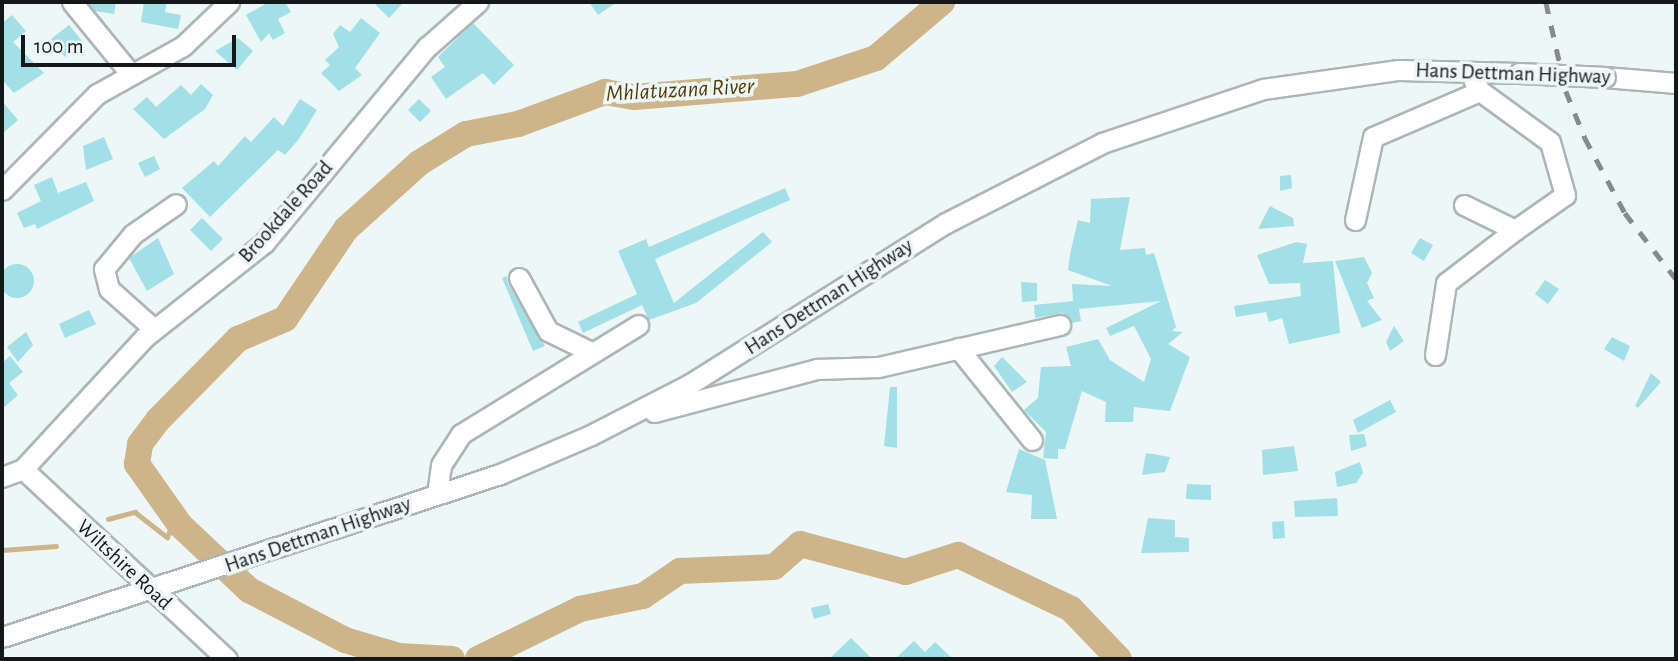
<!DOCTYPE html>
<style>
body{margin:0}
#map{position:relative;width:1678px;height:661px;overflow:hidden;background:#edf7f8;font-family:"Alegreya Sans",sans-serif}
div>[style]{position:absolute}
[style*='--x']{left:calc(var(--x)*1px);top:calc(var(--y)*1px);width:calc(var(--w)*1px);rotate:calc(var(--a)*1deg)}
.stream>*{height:4.5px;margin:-2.25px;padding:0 2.25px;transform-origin:2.25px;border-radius:2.25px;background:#ceb589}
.river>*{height:26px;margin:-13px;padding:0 13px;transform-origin:13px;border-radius:13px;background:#ceb589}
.building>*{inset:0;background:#a0e0e6}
.round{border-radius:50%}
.roads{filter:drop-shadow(2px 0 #adb6b7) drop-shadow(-2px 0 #adb6b7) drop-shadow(0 2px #adb6b7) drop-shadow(0 -2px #adb6b7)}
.minor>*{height:19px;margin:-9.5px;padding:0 9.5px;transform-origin:9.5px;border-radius:9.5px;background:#fff}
.rail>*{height:4.5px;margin-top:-2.25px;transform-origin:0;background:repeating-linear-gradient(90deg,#858b8c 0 12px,transparent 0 24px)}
.bridges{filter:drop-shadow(2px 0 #adb6b7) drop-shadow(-2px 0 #adb6b7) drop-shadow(0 2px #adb6b7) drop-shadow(0 -2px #adb6b7)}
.minor-bridge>*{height:19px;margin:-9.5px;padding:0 9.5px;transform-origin:9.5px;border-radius:9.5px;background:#fff}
span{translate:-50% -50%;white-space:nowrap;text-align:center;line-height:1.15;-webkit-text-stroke:7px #edf7f8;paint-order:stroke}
.street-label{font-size:21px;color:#151819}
.water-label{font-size:23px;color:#543c01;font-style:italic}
.frame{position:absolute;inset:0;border:4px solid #151819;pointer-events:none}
.scale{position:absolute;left:21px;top:35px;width:215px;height:32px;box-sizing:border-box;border:4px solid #151819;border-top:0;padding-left:9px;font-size:21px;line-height:24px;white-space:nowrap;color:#151819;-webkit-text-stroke:5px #edf7f8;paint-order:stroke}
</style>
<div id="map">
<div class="stream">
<i style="--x:108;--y:519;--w:28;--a:-15"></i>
<i style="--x:135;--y:512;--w:41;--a:38"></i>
<i style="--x:167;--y:537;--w:22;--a:-68"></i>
<i style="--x:2;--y:550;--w:54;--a:-4.2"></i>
</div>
<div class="river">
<i style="--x:452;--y:659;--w:53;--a:-176.8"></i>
<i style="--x:399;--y:656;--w:56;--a:-163.5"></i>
<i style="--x:345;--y:640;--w:108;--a:-152.5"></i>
<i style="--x:249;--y:590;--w:95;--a:-136.7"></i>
<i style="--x:180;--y:525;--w:75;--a:-125.2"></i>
<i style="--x:137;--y:464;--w:20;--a:-81"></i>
<i style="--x:140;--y:444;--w:30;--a:-53"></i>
<i style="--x:158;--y:420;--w:114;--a:-45.4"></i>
<i style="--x:238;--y:339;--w:51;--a:-23.1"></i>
<i style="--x:285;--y:319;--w:109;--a:-55.9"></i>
<i style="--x:346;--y:229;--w:98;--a:-42.1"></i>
<i style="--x:419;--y:163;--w:55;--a:-31.7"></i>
<i style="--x:466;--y:134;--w:53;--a:-10.9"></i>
<i style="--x:518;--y:124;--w:93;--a:-20.2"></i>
<i style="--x:605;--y:92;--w:29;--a:10"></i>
<i style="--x:634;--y:97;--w:164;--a:-4.6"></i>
<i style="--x:797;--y:84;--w:83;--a:-18.2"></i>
<i style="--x:876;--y:58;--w:87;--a:-40.3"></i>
<i style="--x:478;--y:659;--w:114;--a:-26.1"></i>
<i style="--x:580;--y:609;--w:64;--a:-11.7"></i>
<i style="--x:643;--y:596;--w:45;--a:-34"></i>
<i style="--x:680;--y:571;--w:94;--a:-2.4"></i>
<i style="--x:774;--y:567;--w:35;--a:-41"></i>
<i style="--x:800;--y:544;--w:109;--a:14.9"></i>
<i style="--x:905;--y:572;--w:56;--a:-17.8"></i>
<i style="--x:958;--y:555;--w:125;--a:25.5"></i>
<i style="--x:1071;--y:609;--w:69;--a:46.2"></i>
</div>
<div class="building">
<i style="clip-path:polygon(88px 2px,116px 2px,114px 14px,95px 11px)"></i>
<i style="clip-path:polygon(144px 2px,167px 2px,165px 12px,181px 15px,178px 29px,141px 22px)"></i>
<i style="clip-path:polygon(269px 2px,285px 2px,291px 12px,278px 19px,285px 33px,273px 40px,269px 33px,261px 42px,246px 15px)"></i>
<i style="clip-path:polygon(373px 2px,404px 2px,389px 18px)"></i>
<i style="clip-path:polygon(589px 2px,617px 2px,598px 15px)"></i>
<i style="clip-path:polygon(12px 15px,26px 31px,13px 42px,44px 73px,14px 93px,2px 80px,2px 23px)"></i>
<i style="clip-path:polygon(361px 18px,380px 33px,355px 68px,362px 75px,339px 91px,321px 73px,330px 65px,325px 60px,339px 47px,333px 34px,340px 25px,350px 32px)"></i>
<i style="clip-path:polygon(473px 23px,514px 65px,494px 85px,483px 73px,446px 99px,431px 77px,445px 67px,438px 57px)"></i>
<i style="clip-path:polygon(69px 25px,83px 42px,65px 57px,51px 39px)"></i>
<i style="clip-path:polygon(238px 38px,253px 51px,237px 70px,215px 51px)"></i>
<i style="clip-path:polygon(201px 84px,213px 95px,205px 109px,164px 139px,133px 109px,147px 97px,156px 107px,181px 85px,191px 95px)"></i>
<i style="clip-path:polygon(300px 99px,317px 110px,299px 139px,285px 155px,278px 150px,210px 217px,182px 188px,214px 161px,218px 166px,245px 136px,251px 142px,274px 117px,283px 126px)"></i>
<i style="clip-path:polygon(419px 99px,431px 111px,420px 122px,408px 110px)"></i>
<i style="clip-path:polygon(2px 101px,18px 120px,2px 134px)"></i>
<i style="clip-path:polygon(104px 137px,113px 159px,86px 170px,83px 146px)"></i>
<i style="clip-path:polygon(154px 156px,160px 169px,145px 177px,138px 163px)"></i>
<i style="clip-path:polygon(1291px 175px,1292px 188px,1280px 191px,1280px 176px)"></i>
<i style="clip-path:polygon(52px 177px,58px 193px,86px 182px,94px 201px,37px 229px,35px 224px,24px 228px,17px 213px,41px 201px,34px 185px)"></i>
<i style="clip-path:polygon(785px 188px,790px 200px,655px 259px,674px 303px,763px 232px,772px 242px,696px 303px,649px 320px,642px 305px,583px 333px,578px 322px,637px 294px,618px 251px,646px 239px,649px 247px)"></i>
<i style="clip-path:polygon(1130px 197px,1120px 250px,1145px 248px,1146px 255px,1154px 253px,1176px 327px,1172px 331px,1183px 332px,1168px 344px,1190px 357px,1170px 411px,1134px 407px,1133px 422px,1105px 422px,1106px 402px,1082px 391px,1065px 449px,1058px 449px,1058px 459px,1043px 458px,1046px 432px,1024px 410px,1038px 398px,1041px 367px,1071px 366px,1066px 347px,1098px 339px,1110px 360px,1144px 382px,1151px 359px,1134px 326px,1110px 336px,1106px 328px,1161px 301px,1079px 309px,1081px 321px,1072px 323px,1063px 313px,1035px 318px,1034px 305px,1073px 301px,1072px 284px,1112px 286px,1068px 270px,1070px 254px,1078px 220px,1090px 223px,1091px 199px)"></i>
<i style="clip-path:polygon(1270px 206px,1293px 218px,1294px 226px,1258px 229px)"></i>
<i style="clip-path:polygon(202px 218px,223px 239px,211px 251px,190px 230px)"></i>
<i style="clip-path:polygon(158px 238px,174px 274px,147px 291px,129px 258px)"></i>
<i style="clip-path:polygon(1420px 238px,1433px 245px,1424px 261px,1411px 253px)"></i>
<i style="clip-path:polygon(1296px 242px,1307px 244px,1303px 263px,1333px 261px,1340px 333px,1289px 344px,1282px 318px,1269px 322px,1266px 312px,1236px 317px,1234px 306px,1301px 296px,1300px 283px,1269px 284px,1257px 255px)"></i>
<i style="clip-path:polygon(1364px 257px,1372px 273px,1367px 283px,1374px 298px,1367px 301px,1382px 320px,1362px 328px,1335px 261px)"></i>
<i class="round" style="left:0;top:264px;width:34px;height:34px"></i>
<i style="clip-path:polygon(507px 276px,508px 284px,545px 346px,533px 351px,502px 278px)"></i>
<i style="clip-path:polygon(1545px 280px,1559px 289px,1548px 304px,1535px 294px)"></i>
<i style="clip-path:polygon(1021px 282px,1037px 283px,1037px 301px,1022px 302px)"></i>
<i style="clip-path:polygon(89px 310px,96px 324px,65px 338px,59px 324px)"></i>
<i style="clip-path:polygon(1394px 326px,1404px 341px,1390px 351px,1386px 342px)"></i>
<i style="clip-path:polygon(26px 332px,33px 345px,18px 362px,7px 347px)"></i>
<i style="clip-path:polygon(1612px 337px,1630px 346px,1624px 361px,1604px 349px)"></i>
<i style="clip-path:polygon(10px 356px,23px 372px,9px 383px,18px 395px,2px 409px,2px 363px)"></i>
<i style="clip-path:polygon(1002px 357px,1027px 382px,1012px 392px,994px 366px)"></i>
<i style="clip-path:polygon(1651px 373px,1661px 382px,1638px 408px,1635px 406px)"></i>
<i style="clip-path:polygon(890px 387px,897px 387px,897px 448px,884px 446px)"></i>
<i style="clip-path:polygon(1390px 400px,1396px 412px,1358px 433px,1353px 420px)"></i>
<i style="clip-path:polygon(1364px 434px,1367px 446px,1351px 451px,1349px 435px)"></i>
<i style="clip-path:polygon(1294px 446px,1298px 471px,1263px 475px,1262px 450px)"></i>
<i style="clip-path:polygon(1019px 449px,1045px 460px,1057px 519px,1031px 519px,1032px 495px,1006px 492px)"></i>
<i style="clip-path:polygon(1146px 453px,1170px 457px,1165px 472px,1142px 475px)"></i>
<i style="clip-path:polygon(1360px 462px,1363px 473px,1356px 483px,1337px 487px,1335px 472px)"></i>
<i style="clip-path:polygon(1187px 484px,1211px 485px,1211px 500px,1186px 499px)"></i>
<i style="clip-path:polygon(1337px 498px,1338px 516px,1295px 517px,1294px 501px)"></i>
<i style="clip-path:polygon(1148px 518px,1175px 520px,1175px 537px,1189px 538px,1189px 552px,1141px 553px)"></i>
<i style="clip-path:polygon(1284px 521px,1285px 538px,1273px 539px,1272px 522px)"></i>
<i style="clip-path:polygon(828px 604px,831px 614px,814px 619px,811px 608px)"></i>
<i style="clip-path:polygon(851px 638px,872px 659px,829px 659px)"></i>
<i style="clip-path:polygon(914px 641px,925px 652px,935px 642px,953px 659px,895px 659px)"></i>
</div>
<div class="roads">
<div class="minor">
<i style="--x:72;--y:2;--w:92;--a:50.8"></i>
<i style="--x:1605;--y:77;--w:71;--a:4.8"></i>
<i style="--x:2;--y:190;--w:135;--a:-45.3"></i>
<i style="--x:97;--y:94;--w:98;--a:-29.2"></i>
<i style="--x:183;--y:46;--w:64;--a:-43.7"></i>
<i style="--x:1464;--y:205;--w:57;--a:26.1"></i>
<i style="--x:1515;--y:230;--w:61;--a:-35"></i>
<i style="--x:1565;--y:195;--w:55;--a:-105.8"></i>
<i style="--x:1550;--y:142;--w:87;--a:-143.9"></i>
<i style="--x:1355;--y:220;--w:85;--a:-77.8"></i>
<i style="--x:1373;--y:137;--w:116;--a:-23.3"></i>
<i style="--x:1480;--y:91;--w:12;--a:-121"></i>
<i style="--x:519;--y:278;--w:60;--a:61.3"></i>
<i style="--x:548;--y:331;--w:48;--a:26"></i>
<i style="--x:154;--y:329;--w:60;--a:-138.4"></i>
<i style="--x:109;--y:289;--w:21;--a:-104"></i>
<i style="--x:104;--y:269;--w:45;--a:-50.4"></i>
<i style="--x:133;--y:234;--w:52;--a:-34.9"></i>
<i style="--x:958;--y:348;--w:118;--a:51.2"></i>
<i style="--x:1435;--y:355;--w:73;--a:-81.3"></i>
<i style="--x:1446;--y:283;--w:87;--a:-37.5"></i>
<i style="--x:654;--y:412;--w:169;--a:-14.8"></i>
<i style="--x:817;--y:369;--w:61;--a:-1.9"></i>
<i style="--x:878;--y:367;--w:187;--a:-13"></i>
<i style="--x:23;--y:469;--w:279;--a:43"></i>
<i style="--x:2;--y:477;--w:22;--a:-21"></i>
<i style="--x:23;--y:469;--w:180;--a:-47.3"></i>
<i style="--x:145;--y:337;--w:152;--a:-38.3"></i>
<i style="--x:264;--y:243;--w:255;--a:-50.3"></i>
<i style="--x:427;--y:47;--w:68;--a:-41.4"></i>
<i style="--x:437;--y:494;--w:29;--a:-82"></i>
<i style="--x:441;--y:465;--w:37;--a:-57"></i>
<i style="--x:461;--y:434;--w:208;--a:-31.6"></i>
<i style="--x:2;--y:637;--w:524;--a:-18.12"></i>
<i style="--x:500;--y:474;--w:99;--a:-23.2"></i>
<i style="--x:591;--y:435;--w:111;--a:-27.3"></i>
<i style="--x:690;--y:384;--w:302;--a:-32.2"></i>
<i style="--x:946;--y:223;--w:175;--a:-27.1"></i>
<i style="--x:1102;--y:143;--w:170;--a:-18.5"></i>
<i style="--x:1263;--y:89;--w:137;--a:-8"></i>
<i style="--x:1399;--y:70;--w:120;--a:1.4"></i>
</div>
</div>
<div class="rail">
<i style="--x:1546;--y:2;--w:91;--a:77.3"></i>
<i style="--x:1566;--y:91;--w:51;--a:68"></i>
<i style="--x:1585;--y:138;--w:85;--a:61.9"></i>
<i style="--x:1625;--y:213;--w:83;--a:52.3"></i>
</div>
<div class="bridges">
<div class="minor-bridge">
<i style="--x:1519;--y:73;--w:86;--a:2.7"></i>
</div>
</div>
<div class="street-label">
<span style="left:1513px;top:74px;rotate:2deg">Hans Dettman Highway</span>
<span style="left:286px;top:212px;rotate:-48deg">Brookdale Road</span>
<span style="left:829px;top:297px;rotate:-33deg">Hans Dettman Highway</span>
<span style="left:318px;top:535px;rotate:-19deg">Hans Dettman Highway</span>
<span style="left:124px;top:565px;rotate:43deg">Wiltshire Road</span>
</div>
<div class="water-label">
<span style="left:680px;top:91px;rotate:-3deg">Mhlatuzana River</span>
</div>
<div class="frame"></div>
<div class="scale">100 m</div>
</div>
